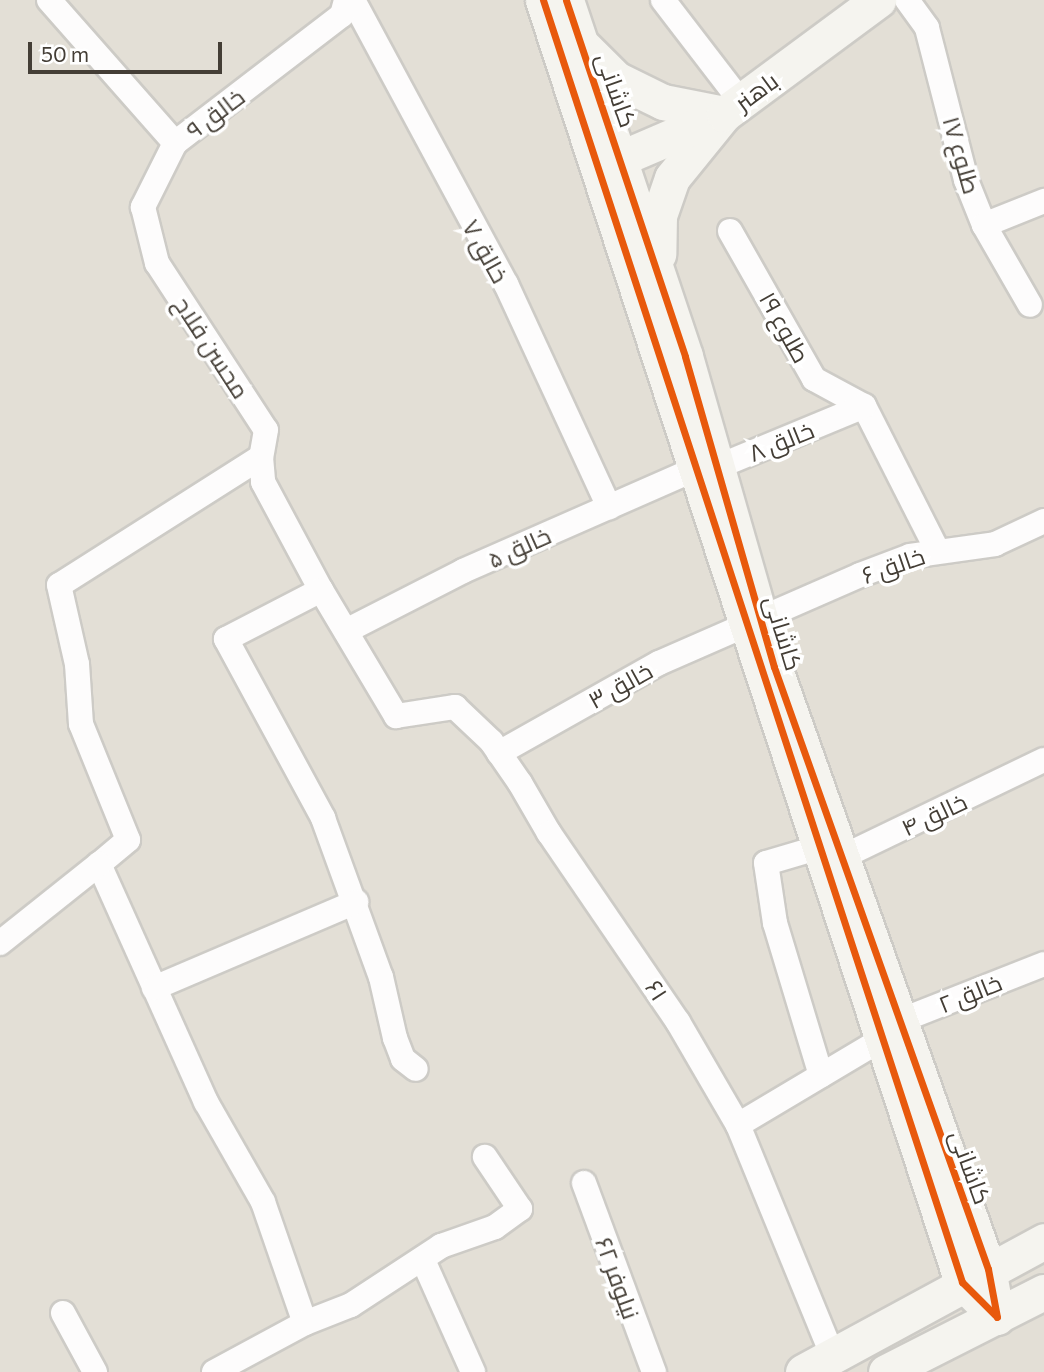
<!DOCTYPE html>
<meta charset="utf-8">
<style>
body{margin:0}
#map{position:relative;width:1044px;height:1372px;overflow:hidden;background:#efede9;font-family:Commissioner,Cairo,sans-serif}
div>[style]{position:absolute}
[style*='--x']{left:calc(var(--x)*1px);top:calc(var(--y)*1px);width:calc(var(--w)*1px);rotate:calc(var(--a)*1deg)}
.residential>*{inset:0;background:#e3dfd6}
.roads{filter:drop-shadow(2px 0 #cdcbc6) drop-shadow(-2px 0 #cdcbc6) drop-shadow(0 2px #cdcbc6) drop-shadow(0 -2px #cdcbc6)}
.street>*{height:24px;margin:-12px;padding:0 12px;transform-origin:12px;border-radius:12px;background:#fdfcfc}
.secondary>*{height:35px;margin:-17.5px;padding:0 17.5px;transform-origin:17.5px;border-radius:17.5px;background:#f5f4ef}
.cycleway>*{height:7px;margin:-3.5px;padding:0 3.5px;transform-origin:3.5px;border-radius:3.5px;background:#e8590c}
span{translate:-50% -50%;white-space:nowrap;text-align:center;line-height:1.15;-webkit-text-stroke:7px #fff;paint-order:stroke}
.street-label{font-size:24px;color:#443e36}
.scale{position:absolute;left:28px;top:42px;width:194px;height:32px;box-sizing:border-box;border:4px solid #443e36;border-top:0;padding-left:9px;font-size:21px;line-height:24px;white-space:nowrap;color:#443e36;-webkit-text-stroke:5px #fff;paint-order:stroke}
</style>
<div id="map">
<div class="residential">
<i style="clip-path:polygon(0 0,1044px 0,1044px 1372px,0 1372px)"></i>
</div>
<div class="roads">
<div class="street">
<i style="--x:49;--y:0;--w:191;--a:48.6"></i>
<i style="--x:175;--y:143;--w:72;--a:116.6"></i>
<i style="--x:143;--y:207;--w:58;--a:76"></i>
<i style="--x:157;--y:263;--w:199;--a:56.9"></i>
<i style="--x:266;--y:430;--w:27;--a:100"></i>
<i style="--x:261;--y:457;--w:25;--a:85"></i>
<i style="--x:263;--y:482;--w:123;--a:61.8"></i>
<i style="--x:321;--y:590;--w:147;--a:59.2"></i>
<i style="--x:396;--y:716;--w:60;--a:-8.7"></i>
<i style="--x:455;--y:707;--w:50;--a:43.4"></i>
<i style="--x:491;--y:741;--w:51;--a:55.4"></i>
<i style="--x:520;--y:783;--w:58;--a:59.9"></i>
<i style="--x:549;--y:833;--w:229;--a:55.7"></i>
<i style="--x:678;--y:1022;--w:119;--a:59.8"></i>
<i style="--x:738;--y:1125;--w:251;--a:67.7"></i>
<i style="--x:353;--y:0;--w:323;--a:61.7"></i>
<i style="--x:506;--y:284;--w:246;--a:65.2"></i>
<i style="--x:663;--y:0;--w:130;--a:52.5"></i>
<i style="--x:907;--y:0;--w:34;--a:54"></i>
<i style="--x:927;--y:28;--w:157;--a:75.6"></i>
<i style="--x:966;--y:180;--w:48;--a:68.2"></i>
<i style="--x:984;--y:225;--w:92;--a:60.1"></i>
<i style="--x:175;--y:143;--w:210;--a:-37.5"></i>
<i style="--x:342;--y:15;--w:16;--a:-75"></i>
<i style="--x:984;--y:225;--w:65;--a:-21.8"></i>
<i style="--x:730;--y:231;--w:170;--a:60.4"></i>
<i style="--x:814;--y:379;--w:57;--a:28.4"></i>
<i style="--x:864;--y:406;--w:161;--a:63.1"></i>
<i style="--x:261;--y:457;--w:239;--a:147.6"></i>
<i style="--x:59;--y:585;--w:81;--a:77.2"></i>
<i style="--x:77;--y:664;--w:60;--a:86.2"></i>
<i style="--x:81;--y:724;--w:125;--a:67.9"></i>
<i style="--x:128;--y:840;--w:38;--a:140"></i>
<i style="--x:99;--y:864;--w:261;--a:65.8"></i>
<i style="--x:206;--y:1102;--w:115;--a:60.3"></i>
<i style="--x:263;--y:1202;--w:128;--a:70.9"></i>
<i style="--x:321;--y:590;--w:107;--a:152.7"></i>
<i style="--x:226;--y:639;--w:204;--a:61.5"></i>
<i style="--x:323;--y:818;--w:169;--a:70"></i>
<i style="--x:381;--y:977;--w:63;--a:77.1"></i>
<i style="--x:395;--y:1038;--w:22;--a:69"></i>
<i style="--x:403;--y:1059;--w:16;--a:38"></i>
<i style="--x:346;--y:631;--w:131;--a:-27.1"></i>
<i style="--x:463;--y:571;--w:253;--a:-23.7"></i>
<i style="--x:695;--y:469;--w:22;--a:-5"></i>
<i style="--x:717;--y:467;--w:159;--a:-22.5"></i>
<i style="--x:499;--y:753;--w:184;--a:-29.4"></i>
<i style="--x:659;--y:663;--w:219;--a:-23.6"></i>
<i style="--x:860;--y:575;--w:53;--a:-20.8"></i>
<i style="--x:910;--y:556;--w:86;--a:-8"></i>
<i style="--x:995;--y:544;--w:54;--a:-25.1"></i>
<i style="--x:817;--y:848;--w:53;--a:163.6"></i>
<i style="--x:766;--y:863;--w:61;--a:81.5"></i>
<i style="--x:775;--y:923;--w:159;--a:73.2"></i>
<i style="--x:826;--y:859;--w:14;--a:-4"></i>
<i style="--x:840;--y:858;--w:226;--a:-25.7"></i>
<i style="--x:0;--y:943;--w:127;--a:-38.6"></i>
<i style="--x:154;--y:988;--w:220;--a:-23.1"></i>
<i style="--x:738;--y:1125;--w:168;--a:-30.8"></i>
<i style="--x:882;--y:1039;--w:23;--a:-49"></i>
<i style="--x:897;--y:1022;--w:158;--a:-21.5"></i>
<i style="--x:584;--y:1183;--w:202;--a:69.7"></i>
<i style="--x:423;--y:1260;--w:123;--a:65.9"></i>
<i style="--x:63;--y:1313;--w:67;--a:61.5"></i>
<i style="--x:214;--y:1372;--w:103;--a:-28.3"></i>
<i style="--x:305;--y:1323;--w:49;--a:-21.4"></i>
<i style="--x:351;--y:1305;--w:108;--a:-33.2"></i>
<i style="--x:441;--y:1246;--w:57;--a:-19.4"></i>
<i style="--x:495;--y:1227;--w:31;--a:-36"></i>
<i style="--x:520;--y:1209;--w:63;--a:-123.9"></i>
</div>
<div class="secondary">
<i style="--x:543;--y:0;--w:1349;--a:71.9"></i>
<i style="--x:962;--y:1282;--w:49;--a:45"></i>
<i style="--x:997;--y:1317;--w:49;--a:-100.6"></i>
<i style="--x:988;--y:1269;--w:639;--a:-109.57"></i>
<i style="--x:774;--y:667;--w:323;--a:-106"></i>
<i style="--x:685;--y:356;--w:375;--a:-108.5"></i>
<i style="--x:586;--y:49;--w:42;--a:45"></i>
<i style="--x:616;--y:79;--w:52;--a:26.1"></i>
<i style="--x:663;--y:102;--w:62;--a:11.1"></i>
<i style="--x:724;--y:114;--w:82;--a:129.1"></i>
<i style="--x:672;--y:178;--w:39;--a:109"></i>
<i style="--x:659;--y:215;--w:39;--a:91"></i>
<i style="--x:619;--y:159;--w:114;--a:-23.2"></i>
<i style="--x:724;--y:114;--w:192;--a:-36.5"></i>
<i style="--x:803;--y:1372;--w:274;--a:-28.5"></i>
<i style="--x:886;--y:1372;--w:177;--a:-26.9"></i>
</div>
</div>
<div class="cycleway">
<i style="--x:543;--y:0;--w:1349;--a:71.9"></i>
<i style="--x:962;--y:1282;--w:49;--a:45"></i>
<i style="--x:997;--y:1317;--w:49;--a:-100.6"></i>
<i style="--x:988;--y:1269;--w:639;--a:-109.57"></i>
<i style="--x:774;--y:667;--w:323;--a:-106"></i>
<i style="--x:685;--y:356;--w:375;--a:-108.5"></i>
</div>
<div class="street-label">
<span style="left:617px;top:90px;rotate:71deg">کاشانی</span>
<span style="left:756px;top:91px;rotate:-36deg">باهنر</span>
<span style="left:215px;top:113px;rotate:-37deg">خالق ۹</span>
<span style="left:962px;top:155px;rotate:74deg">طلوع ۱۷</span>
<span style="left:486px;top:251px;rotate:61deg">خالق ۷</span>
<span style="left:785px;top:327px;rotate:61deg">طلوع ۱۹</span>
<span style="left:212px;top:347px;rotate:57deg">محسن فلاح</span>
<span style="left:781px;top:441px;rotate:-22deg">خالق ۸</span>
<span style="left:519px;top:547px;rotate:-24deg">خالق ۵</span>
<span style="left:893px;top:565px;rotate:-19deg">خالق ۶</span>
<span style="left:784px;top:633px;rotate:73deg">کاشانی</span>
<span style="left:620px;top:685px;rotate:-29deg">خالق ۳</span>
<span style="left:934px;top:814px;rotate:-25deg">خالق ۴</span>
<span style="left:657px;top:990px;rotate:57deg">۶۱</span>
<span style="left:970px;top:993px;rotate:-22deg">خالق ۲</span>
<span style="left:971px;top:1167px;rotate:70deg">کاشانی</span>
<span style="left:618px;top:1278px;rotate:70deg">نیلوفر ۶۲</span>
</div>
<div class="scale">50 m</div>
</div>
